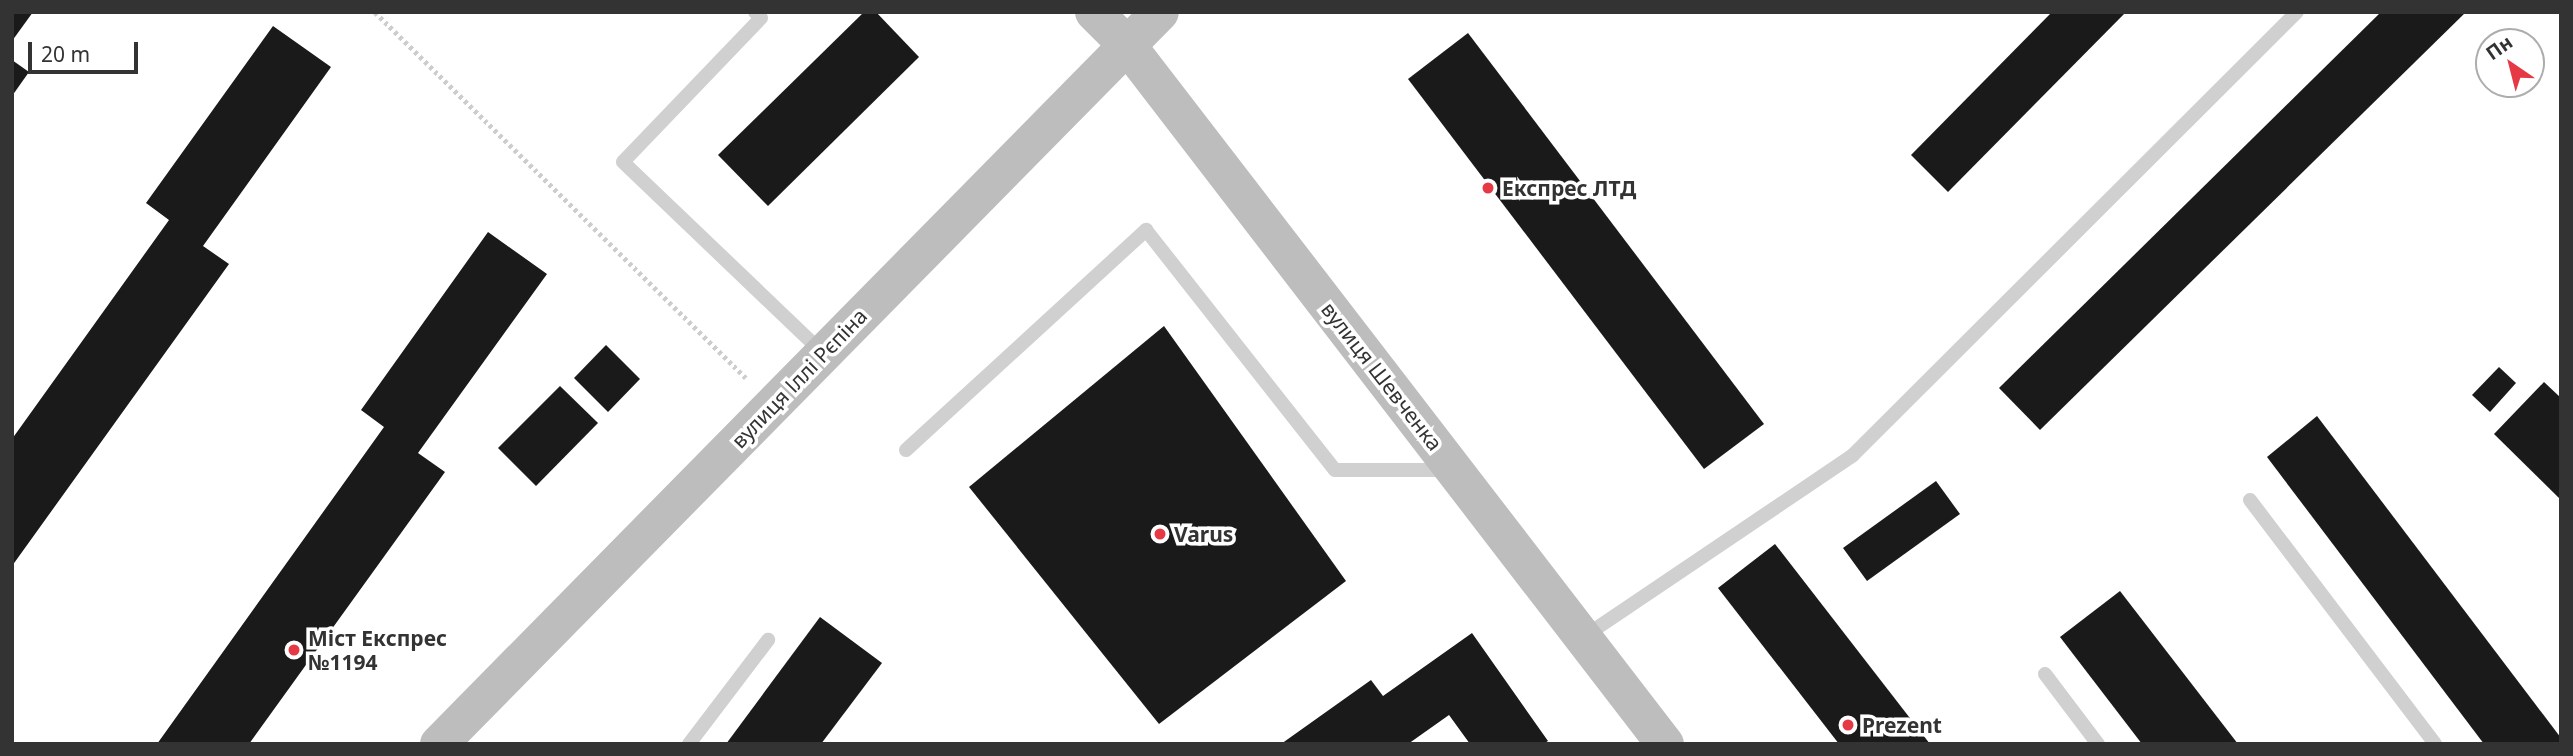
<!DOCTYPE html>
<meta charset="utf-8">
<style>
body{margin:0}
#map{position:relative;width:2573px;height:756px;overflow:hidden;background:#fff;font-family:"Noto Sans",sans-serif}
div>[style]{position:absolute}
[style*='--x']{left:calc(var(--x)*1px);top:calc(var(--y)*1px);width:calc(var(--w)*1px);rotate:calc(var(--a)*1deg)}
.building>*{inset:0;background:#1a1a1a}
.path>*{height:4.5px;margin-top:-2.25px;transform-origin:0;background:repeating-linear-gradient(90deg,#cdcdcd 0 3.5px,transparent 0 7px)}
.lane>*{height:14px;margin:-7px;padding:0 7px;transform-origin:7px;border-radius:7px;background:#d0d0d0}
.secondary>*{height:38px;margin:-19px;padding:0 19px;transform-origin:19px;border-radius:19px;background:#bdbdbd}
.dots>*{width:19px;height:19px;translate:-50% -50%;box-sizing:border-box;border:4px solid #fff;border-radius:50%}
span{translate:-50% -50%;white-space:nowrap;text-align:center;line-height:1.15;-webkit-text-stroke:7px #fff;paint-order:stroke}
.poi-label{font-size:21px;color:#333;font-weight:700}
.left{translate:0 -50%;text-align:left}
.street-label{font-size:21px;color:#333}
.frame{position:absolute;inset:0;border:14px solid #333;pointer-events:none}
.north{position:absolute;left:2475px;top:28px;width:70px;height:70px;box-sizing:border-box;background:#fff;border:2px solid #adadad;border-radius:50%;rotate:325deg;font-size:19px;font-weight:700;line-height:28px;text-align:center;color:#333}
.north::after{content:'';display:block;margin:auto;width:24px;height:32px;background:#e63946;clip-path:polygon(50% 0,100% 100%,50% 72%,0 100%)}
.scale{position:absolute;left:28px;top:42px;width:110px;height:32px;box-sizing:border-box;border:4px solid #333;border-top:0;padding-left:9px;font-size:21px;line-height:24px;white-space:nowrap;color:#333;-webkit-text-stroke:5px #fff;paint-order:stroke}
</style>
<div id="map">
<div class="building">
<i style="clip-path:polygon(12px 12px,33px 12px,12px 41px)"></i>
<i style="clip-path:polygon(864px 12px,876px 12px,919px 57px,768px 206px,718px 155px)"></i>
<i style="clip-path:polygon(2052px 12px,2126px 12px,1948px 192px,1911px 155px)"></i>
<i style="clip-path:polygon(2381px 12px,2466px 12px,2040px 430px,1999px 388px)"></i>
<i style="clip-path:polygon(273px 26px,331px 67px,203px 246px,229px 264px,12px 566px,12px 439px,169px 220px,146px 203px)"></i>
<i style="clip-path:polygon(1468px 33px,1764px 424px,1704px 469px,1408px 79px)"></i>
<i style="clip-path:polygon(12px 60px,29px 72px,12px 96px)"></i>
<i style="clip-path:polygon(488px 232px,547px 274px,418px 453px,445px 472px,249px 744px,157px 744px,384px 427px,361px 410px)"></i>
<i style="clip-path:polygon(1164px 326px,1346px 581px,1159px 724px,969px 487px)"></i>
<i style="clip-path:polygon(606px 345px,640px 379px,608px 412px,574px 378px)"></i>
<i style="clip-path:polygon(2499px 367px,2516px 383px,2490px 412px,2472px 395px)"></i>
<i style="clip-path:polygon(2544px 382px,2561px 398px,2561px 500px,2494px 434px)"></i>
<i style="clip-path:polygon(560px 386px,598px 423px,536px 486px,498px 448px)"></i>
<i style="clip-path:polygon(2317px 416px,2561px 738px,2561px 744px,2484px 744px,2267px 457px)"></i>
<i style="clip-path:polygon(1936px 481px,1960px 514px,1867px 581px,1843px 548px)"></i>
<i style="clip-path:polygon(1775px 544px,1930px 744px,1839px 744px,1718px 588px)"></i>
<i style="clip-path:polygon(2120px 591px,2238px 744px,2142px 744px,2060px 637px)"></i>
<i style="clip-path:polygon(820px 617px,882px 663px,821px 744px,726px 744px)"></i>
<i style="clip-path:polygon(1472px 633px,1548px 741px,1543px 744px,1470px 744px,1449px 715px,1408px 744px,1281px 744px,1371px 680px,1383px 696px)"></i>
</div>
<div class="path">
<i style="--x:375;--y:12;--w:521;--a:44.61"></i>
</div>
<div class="lane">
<i style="--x:755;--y:12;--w:8;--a:45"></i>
<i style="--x:761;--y:18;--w:199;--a:133.8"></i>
<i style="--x:623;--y:162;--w:275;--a:43.7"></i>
<i style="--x:906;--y:450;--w:326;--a:-42.5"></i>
<i style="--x:1146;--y:230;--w:305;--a:51.8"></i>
<i style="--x:1335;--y:470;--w:113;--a:0"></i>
<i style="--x:2250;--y:500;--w:306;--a:52.8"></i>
<i style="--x:1585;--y:636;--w:323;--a:-34"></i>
<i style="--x:1853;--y:455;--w:627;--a:-44.94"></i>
<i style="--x:2045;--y:674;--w:88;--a:52.9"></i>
<i style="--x:689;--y:744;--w:131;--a:-52.8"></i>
</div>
<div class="secondary">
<i style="--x:1094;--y:12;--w:47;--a:45"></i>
<i style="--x:1127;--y:45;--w:882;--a:52.42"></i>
<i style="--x:439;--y:744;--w:1027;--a:-45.43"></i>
</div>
<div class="dots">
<i style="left:1488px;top:188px;background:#e63946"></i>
<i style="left:1160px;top:534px;background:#e63946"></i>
<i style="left:294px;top:650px;background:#e63946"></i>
<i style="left:1848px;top:725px;background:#e63946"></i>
</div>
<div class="poi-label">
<span class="left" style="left:1502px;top:188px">Експрес ЛТД</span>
<span class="left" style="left:1174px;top:534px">Varus</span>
<span class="left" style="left:308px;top:650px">Міст Експрес<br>№1194</span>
<span class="left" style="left:1862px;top:725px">Prezent</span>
</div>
<div class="street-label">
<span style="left:1382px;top:376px;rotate:52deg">вулиця Шевченка</span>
<span style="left:799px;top:378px;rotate:-46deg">вулиця Іллі Рєпіна</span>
</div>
<div class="frame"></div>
<div class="north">Пн</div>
<div class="scale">20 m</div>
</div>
